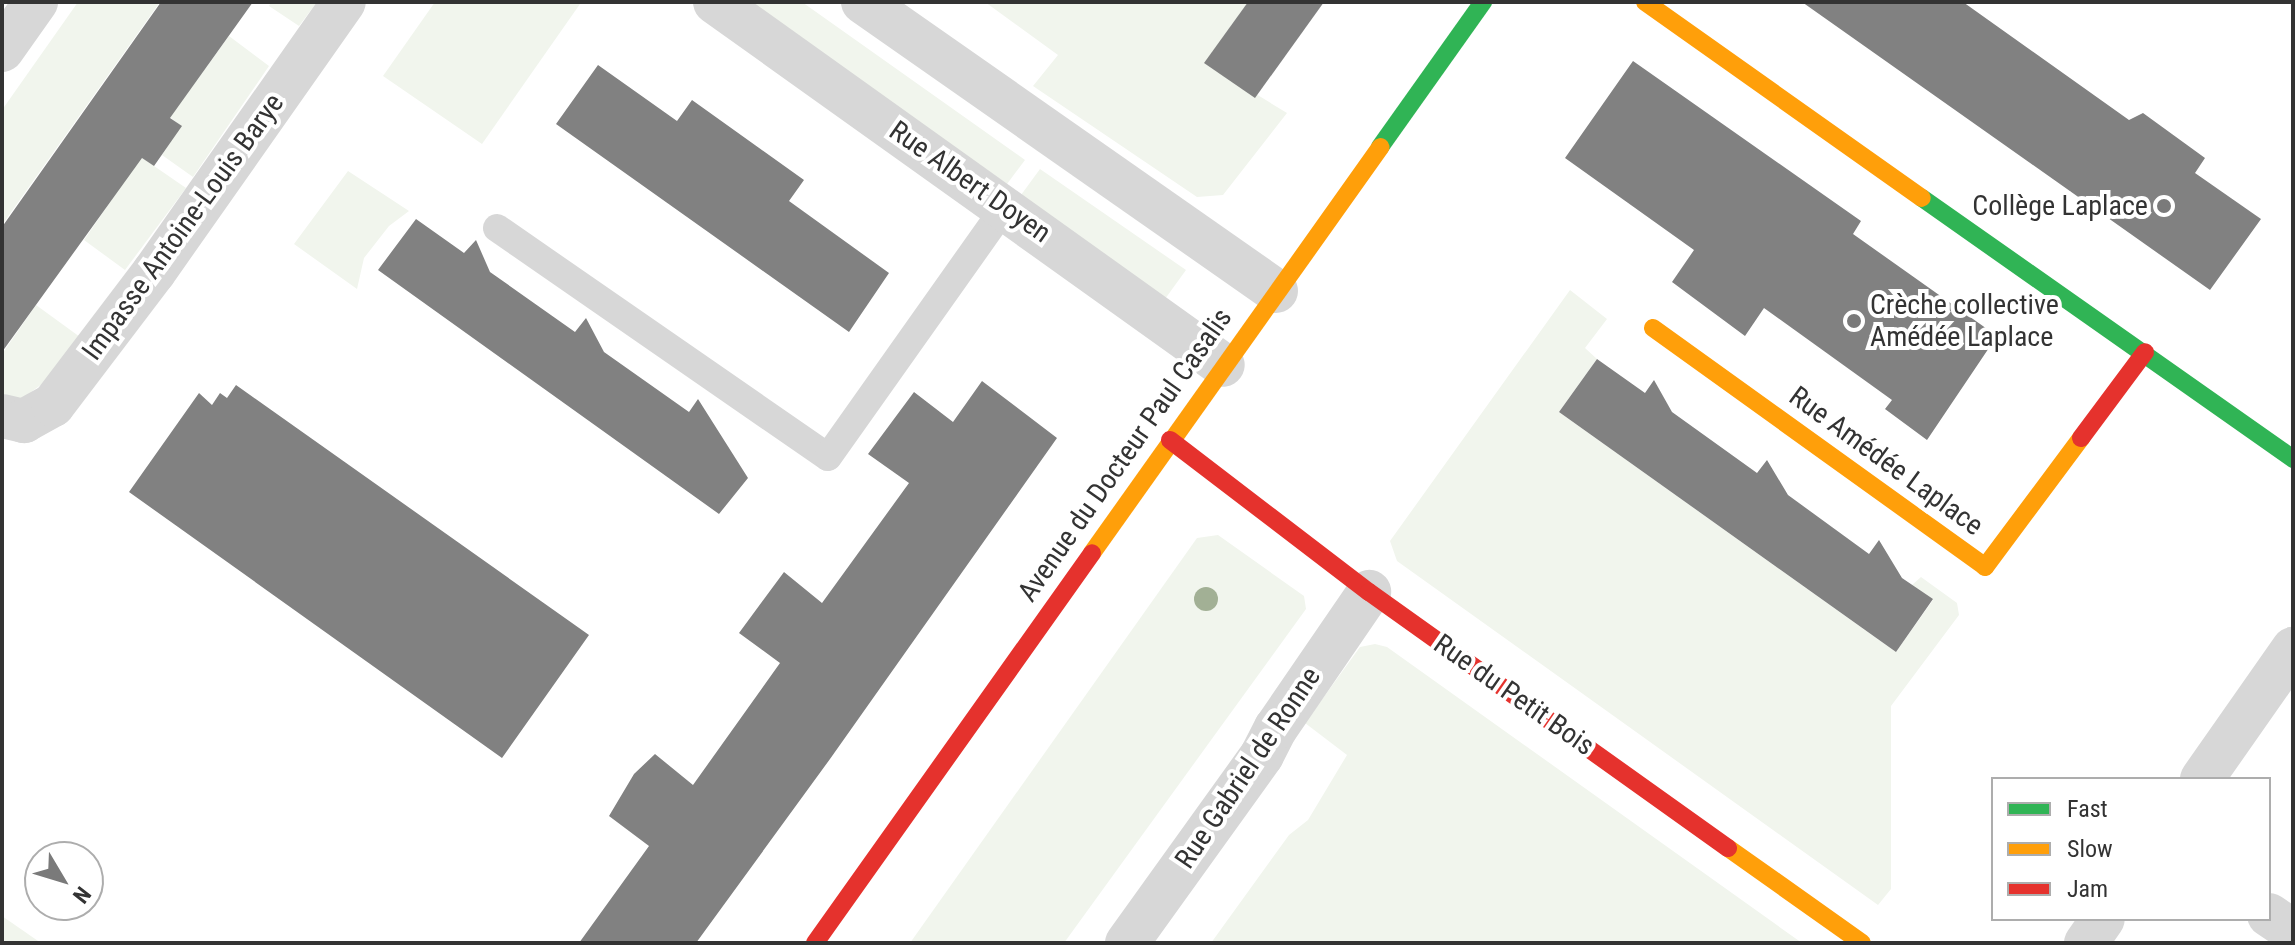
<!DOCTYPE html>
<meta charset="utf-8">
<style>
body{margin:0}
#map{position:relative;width:2295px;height:945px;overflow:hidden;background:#fff;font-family:"Roboto Condensed",sans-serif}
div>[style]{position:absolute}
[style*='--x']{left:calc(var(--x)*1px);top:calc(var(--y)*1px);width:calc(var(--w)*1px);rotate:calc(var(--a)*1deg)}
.green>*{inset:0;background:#f1f5ed}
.building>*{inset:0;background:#818181}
.lane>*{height:28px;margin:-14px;padding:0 14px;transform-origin:14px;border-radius:14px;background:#d7d7d7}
.street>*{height:44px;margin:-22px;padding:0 22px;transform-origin:22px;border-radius:22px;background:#d7d7d7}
.fast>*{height:18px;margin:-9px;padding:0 9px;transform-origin:9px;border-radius:9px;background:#30b455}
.slow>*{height:18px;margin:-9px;padding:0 9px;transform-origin:9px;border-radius:9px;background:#ff9f0a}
.jam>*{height:18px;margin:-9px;padding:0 9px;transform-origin:9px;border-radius:9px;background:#e5322d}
.trees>*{width:24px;height:24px;margin:-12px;border-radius:50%;background:#a2b095}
.dots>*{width:22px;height:22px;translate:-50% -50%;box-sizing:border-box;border:4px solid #fff;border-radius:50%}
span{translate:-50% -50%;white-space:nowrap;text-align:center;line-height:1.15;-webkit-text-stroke:8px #fff;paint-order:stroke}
.street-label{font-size:28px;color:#333}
.poi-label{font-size:28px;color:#333}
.right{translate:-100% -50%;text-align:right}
.left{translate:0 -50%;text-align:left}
.frame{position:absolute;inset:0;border:4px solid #333;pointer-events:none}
.legend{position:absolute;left:1991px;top:777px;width:280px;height:144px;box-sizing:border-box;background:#fff;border:2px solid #adadad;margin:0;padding:10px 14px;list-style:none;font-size:24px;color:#333}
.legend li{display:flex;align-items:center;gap:16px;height:40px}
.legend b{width:40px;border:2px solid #adadad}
.north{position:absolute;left:24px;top:841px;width:80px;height:80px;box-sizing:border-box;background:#fff;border:2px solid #adadad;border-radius:50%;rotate:128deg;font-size:22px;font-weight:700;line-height:32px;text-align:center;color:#333}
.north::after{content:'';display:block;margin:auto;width:28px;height:36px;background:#7a7a7a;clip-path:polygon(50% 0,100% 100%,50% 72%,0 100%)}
</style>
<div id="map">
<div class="green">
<i style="clip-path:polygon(78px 2px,160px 2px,2px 225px,2px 110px)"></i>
<i style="clip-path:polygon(271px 2px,317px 2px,299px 26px,269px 6px)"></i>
<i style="clip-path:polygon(435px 2px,580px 4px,482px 144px,383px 76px)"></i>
<i style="clip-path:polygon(749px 2px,802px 2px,1025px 160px,1007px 184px)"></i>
<i style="clip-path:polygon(985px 2px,1248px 2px,1205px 63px,1287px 113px,1223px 195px,1197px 197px,1033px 86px,1058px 55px)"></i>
<i style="clip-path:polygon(229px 36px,269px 66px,193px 177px,162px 155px,181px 126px,170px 117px)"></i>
<i style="clip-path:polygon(141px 157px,186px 188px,125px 270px,84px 240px)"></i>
<i style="clip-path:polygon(1040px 169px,1186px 270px,1165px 299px,1021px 195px)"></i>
<i style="clip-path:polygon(348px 171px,409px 211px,389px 226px,364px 258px,357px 289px,294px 244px)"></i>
<i style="clip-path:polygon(1570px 290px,1607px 319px,1585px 348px,1597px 359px,1559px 412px,1896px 652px,1933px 600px,1912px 585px,1921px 577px,1957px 603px,1959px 615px,1891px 706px,1891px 889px,1878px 905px,1397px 561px,1390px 541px)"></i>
<i style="clip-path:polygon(36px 305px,80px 337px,50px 378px,19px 401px,2px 396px,2px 354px)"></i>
<i style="clip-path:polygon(1218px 535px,1304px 596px,1306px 609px,1064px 943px,910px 943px,1197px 538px)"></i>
<i style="clip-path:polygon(1375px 644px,1387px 647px,1802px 943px,1211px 943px,1289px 835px,1308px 820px,1347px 755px,1305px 723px,1360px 647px)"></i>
<i style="clip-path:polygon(2px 916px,41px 943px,2px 943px)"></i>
</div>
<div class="building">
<i style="clip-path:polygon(161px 2px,253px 2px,170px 118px,182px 126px,154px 166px,142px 158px,2px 352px,2px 227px)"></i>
<i style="clip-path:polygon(1248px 2px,1324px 2px,1255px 98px,1204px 63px)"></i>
<i style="clip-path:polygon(1802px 2px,1963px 2px,2129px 120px,2143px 113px,2205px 158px,2195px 173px,2261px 219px,2210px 290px)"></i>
<i style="clip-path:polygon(1633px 61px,1861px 221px,1853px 234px,1997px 336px,1927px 440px,1885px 409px,1892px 400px,1764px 308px,1745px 336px,1672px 282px,1694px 250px,1565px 158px)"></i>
<i style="clip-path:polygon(598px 65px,677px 121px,692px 100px,804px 180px,789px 201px,889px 273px,849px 332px,556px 124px)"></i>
<i style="clip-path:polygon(416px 219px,464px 253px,476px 240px,490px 272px,575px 332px,586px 318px,604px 352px,689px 412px,698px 399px,748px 478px,719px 514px,378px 270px)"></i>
<i style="clip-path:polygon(1597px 359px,1645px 393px,1654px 380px,1672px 412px,1757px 473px,1767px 460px,1788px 495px,1869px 554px,1879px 540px,1902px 578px,1933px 599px,1896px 652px,1559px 412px)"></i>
<i style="clip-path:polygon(982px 381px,1057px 438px,830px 759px,696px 943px,579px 943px,649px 846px,609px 816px,634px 774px,655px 754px,693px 785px,780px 663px,739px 633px,784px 572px,822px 603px,909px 483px,868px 454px,914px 392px,953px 422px)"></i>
<i style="clip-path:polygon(236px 385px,589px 635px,502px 758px,129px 492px,199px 393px,212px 405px,220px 393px,227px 398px)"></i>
</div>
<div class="lane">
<i style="--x:497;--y:228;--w:402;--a:34.7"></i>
<i style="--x:828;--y:457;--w:306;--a:-54.7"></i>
</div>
<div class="street">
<i style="--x:715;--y:2;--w:624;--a:35.55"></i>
<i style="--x:863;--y:2;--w:504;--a:34.98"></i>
<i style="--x:2;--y:50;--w:59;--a:-54.7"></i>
<i style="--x:2;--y:416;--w:23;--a:13"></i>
<i style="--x:24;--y:421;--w:33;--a:-29"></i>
<i style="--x:53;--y:405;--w:167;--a:-52.8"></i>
<i style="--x:154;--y:272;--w:330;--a:-54.9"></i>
<i style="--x:2202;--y:779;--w:159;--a:-55"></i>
<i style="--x:2269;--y:915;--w:29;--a:34"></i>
<i style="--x:1127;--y:943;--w:231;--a:-54.3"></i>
<i style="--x:1262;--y:755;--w:30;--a:-63"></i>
<i style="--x:1276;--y:728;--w:165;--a:-55.6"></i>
<i style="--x:2086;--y:943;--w:29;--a:-55"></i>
</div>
<div class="fast">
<i style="--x:1380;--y:147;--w:178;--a:-54.6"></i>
<i style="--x:1922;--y:198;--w:454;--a:35.1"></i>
</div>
<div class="slow">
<i style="--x:1645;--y:2;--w:339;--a:35.3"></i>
<i style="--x:1653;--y:328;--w:409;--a:35.7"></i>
<i style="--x:1985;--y:567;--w:161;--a:-53.3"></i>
<i style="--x:1092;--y:553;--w:498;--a:-54.6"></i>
<i style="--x:1728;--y:848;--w:164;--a:35.3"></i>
</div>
<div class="jam">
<i style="--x:2081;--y:438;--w:107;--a:-53.3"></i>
<i style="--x:1170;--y:440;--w:250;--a:37.4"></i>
<i style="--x:1369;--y:592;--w:441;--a:35.5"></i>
<i style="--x:815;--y:943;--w:478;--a:-54.6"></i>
</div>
<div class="trees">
<i style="left:1206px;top:599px"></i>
</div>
<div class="dots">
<i style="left:2164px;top:206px;background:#7a7a7a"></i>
<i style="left:1854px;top:321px;background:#7a7a7a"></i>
</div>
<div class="street-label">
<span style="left:970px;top:182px;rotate:35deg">Rue Albert Doyen</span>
<span style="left:183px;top:227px;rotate:-54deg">Impasse Antoine-Louis Barye</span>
<span style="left:1125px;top:455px;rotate:-55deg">Avenue du Docteur Paul Casalis</span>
<span style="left:1886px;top:461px;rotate:36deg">Rue Amédée Laplace</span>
<span style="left:1514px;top:695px;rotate:35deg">Rue du Petit Bois</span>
<span style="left:1248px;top:768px;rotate:-56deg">Rue Gabriel de Ronne</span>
</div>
<div class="poi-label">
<span class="right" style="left:2148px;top:206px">Collège Laplace</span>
<span class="left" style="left:1870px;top:321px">Crèche collective<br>Amédée Laplace</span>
</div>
<div class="frame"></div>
<ul class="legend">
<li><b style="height:10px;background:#30b455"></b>Fast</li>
<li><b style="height:10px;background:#ff9f0a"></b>Slow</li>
<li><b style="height:10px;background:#e5322d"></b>Jam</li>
</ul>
<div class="north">N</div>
</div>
